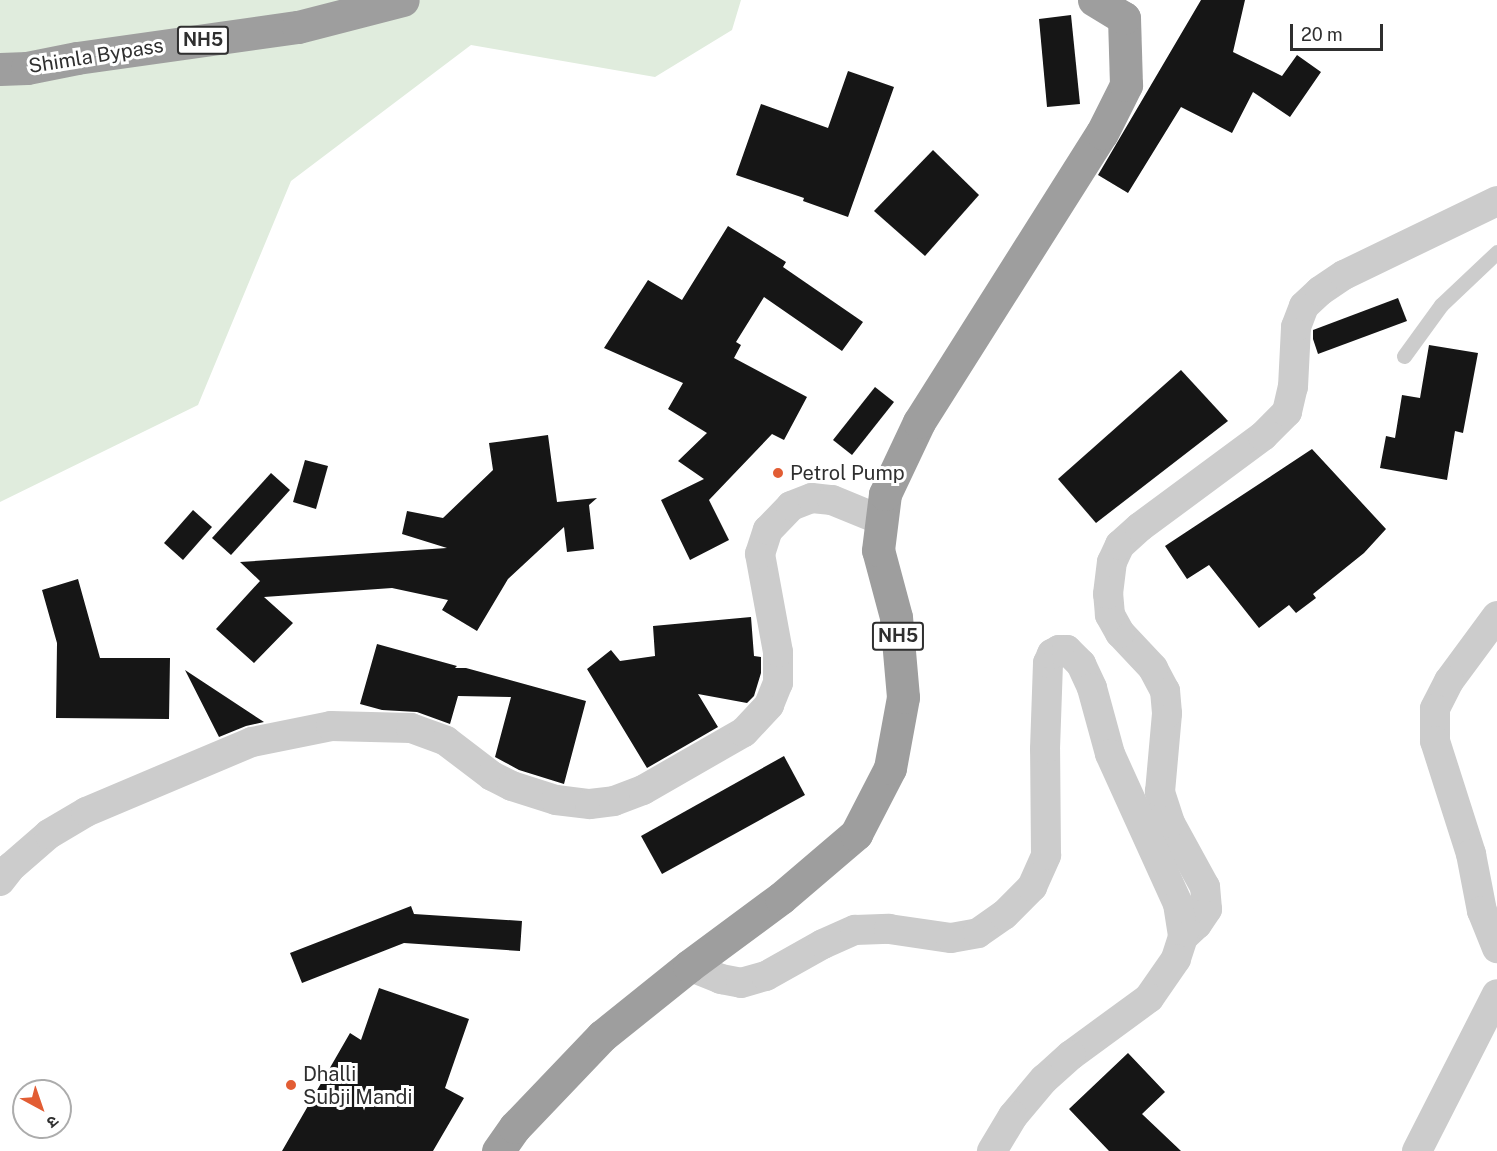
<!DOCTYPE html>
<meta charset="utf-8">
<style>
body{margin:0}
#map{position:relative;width:1497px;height:1151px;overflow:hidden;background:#fff;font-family:"Public Sans","Noto Sans Devanagari",sans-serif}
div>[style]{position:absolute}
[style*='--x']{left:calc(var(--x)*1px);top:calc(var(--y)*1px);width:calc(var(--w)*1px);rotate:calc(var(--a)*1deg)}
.green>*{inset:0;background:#e0ecdd}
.building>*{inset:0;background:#161616}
.service>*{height:15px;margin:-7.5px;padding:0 7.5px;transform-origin:7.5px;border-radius:7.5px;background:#ccc}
.minor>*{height:30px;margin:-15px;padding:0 15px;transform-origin:15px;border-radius:15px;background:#ccc}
.trunk>*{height:33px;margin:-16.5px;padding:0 16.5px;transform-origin:16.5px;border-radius:16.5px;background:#9e9e9e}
.dots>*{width:16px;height:16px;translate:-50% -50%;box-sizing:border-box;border:3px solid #fff;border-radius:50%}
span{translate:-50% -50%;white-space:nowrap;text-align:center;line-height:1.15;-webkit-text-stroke:6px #fff;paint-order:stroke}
.shield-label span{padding:2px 4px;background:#fff;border:2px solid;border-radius:4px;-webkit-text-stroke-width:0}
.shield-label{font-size:18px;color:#2f2f2f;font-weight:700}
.street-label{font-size:20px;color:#2f2f2f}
.poi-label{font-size:20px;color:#2f2f2f}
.left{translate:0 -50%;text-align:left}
.north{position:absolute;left:12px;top:1079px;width:60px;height:60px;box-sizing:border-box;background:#fff;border:2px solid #acacac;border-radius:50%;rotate:140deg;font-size:16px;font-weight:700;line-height:24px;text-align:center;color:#2f2f2f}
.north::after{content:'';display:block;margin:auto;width:21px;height:27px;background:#e25d34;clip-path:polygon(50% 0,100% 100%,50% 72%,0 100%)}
.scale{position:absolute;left:1290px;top:24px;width:93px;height:27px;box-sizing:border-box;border:3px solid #2f2f2f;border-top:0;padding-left:8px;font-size:18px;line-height:21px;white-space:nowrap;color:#2f2f2f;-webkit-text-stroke:4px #fff;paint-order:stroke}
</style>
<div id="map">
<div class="green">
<i style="clip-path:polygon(0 0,741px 0,732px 30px,655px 77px,471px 45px,291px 181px,198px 405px,0 502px)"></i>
</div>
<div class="building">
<i style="clip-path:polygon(1201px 0,1245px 0,1233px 52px,1282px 76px,1297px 55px,1321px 72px,1290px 117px,1253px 92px,1232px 133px,1181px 107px,1128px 193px,1098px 175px)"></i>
<i style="clip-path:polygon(1071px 15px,1080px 104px,1047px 107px,1039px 19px)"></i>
<i style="clip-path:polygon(848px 71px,894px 87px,848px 217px,803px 201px,804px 198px,736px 175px,761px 104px,828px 128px)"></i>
<i style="clip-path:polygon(933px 150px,979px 195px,925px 256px,874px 211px)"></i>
<i style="clip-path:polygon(728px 226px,786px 262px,783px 267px,863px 322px,842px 351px,764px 297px,736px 342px,741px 345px,734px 358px,807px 397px,784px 440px,772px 434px,709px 500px,729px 540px,690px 560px,661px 500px,704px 479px,678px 461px,707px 433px,668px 409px,683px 383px,604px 348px,648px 280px,682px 300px)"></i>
<i style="clip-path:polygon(1398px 298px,1407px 321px,1318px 354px,1313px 339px,1313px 330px)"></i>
<i style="clip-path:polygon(1429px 345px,1478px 353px,1463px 433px,1455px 431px,1447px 480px,1380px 468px,1386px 436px,1395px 438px,1402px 395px,1420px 398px)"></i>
<i style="clip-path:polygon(1181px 370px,1228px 421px,1096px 523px,1058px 479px)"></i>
<i style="clip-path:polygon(875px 387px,894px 402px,852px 455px,833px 440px)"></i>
<i style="clip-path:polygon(548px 435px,557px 502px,597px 498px,589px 505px,594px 549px,567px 552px,564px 527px,508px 579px,477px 631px,442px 610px,448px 600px,392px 588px,264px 597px,293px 623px,254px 663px,216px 629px,260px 581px,240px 562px,447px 548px,402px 534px,407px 511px,443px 518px,493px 470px,489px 443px)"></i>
<i style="clip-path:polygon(1312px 449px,1386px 529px,1364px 553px,1313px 594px,1316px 598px,1296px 613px,1289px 605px,1259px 628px,1209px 565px,1187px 579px,1165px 546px)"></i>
<i style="clip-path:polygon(305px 460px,328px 466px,316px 509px,293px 502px)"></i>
<i style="clip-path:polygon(271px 473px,290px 490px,231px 555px,212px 538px)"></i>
<i style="clip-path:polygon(193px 510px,212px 527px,183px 560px,164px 543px)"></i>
<i style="clip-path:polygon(78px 579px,100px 658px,170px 658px,169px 719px,56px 718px,57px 643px,42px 590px)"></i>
<i style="clip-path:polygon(751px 617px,754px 656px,761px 657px,761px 673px,754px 696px,747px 703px,698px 694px,718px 727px,647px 768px,587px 669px,611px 650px,620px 661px,655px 656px,653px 626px)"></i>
<i style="clip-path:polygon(377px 644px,457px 666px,455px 668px,466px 668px,586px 701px,564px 784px,519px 770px,495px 757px,511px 697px,458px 696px,450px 724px,417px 712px,382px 710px,360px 704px)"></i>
<i style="clip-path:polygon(185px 670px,264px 722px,246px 726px,219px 737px)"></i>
<i style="clip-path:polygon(784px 756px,805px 795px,662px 874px,641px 836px)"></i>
<i style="clip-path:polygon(411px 906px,414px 914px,522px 921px,520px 951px,404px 943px,302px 983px,290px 953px)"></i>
<i style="clip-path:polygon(379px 988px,469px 1019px,445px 1088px,464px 1098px,433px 1151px,282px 1151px,350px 1033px,361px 1040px)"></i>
<i style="clip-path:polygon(1128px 1053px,1165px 1092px,1142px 1114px,1181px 1151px,1109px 1151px,1069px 1109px)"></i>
</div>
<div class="service">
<i style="--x:1404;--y:356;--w:63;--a:-54"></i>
<i style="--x:1441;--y:305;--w:77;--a:-43.4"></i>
</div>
<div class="minor">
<i style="--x:1497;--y:616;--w:81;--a:126.4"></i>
<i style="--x:1449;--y:681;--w:31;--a:117"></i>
<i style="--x:1435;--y:709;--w:32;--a:90"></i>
<i style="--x:1435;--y:741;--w:119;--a:72.3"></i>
<i style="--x:1471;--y:854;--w:58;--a:79.1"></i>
<i style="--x:1482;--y:911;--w:40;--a:68"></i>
<i style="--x:0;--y:881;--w:18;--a:-52"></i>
<i style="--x:11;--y:867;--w:50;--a:-41"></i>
<i style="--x:49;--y:834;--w:43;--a:-30.7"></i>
<i style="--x:86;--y:812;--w:180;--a:-22.9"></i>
<i style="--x:252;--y:742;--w:81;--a:-11.4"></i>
<i style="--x:331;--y:726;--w:80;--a:1.4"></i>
<i style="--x:411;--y:728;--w:37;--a:20"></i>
<i style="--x:446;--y:741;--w:58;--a:37.3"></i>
<i style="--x:492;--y:776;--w:22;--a:27"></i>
<i style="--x:512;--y:786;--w:46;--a:17.7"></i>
<i style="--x:556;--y:800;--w:34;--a:7"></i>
<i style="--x:590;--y:804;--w:24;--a:-7"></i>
<i style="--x:614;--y:801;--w:31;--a:-21"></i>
<i style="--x:643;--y:790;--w:116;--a:-29.9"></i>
<i style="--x:744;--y:732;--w:37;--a:-47"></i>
<i style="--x:769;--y:705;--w:24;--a:-68"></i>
<i style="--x:778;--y:683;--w:31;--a:-90"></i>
<i style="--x:778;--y:652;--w:100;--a:-100.4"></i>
<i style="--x:760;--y:554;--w:25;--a:-72"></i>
<i style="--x:768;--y:530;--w:33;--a:-46"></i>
<i style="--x:791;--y:506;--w:22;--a:-21"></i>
<i style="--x:812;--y:498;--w:20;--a:6"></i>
<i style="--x:832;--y:500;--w:53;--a:22.2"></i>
<i style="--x:1183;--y:937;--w:19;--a:-43"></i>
<i style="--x:1197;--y:924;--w:18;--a:-56"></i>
<i style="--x:1207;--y:909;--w:22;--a:-95"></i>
<i style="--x:1205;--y:887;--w:73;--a:-118.7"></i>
<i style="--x:1170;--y:823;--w:33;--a:-108"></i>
<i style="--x:1160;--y:792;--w:79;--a:-84.9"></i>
<i style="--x:1167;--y:713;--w:22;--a:-95"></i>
<i style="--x:1165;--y:691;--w:26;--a:-118"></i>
<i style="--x:1153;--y:668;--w:48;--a:-133.3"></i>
<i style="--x:1120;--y:633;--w:21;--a:-119"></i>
<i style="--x:1110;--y:615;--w:21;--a:-95"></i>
<i style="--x:1108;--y:594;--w:32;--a:-83"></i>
<i style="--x:1112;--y:562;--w:19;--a:-65"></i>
<i style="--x:1120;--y:545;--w:27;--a:-42"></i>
<i style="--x:1140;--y:527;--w:153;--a:-36.5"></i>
<i style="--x:1263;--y:436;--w:34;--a:-45"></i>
<i style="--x:1287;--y:412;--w:26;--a:-77"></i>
<i style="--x:1293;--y:387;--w:60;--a:-87.1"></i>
<i style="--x:1296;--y:327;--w:22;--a:-69"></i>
<i style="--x:1304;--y:306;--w:22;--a:-43"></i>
<i style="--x:1320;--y:291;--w:29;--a:-34"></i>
<i style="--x:1344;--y:275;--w:170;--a:-25.8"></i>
<i style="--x:689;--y:966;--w:35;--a:22"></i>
<i style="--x:721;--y:979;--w:20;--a:11"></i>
<i style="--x:741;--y:983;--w:26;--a:-16"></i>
<i style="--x:766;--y:976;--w:65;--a:-29.3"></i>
<i style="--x:823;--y:944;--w:35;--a:-24"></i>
<i style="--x:855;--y:930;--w:34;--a:-2"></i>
<i style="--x:889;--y:929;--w:63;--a:8.3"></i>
<i style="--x:951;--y:938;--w:27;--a:-10"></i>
<i style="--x:978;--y:933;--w:32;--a:-35"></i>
<i style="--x:1004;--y:915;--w:40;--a:-45"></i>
<i style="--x:1032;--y:887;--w:35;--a:-66"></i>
<i style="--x:1046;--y:855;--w:106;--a:-90.5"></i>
<i style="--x:1045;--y:749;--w:86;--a:-88"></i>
<i style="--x:1048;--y:663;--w:10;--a:-66"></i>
<i style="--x:1052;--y:654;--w:8;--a:-30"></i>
<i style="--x:1059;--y:650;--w:8;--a:0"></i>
<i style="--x:1067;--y:650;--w:20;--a:45"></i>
<i style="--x:1081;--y:664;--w:26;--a:65"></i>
<i style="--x:1092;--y:688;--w:68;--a:74.7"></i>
<i style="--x:1110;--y:754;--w:165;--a:65.6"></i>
<i style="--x:1178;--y:904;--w:33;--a:81"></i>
<i style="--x:1183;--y:937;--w:23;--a:108"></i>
<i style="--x:1176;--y:959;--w:47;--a:124.7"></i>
<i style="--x:1149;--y:998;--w:97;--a:143.8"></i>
<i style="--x:1071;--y:1055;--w:36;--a:138"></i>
<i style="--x:1044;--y:1079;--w:48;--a:130"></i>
<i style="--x:1013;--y:1116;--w:41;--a:121"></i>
<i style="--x:1417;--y:1151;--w:176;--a:-63"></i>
</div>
<div class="trunk">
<i style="--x:0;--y:69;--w:27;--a:-2"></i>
<i style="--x:27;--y:68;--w:51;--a:-11.3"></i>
<i style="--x:77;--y:58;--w:223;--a:-8"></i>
<i style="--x:298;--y:27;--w:108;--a:-14.4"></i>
<i style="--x:498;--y:1151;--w:29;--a:-55"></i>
<i style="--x:515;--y:1127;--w:126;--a:-46.3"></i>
<i style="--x:602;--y:1036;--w:112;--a:-38.8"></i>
<i style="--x:689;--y:966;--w:114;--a:-36.5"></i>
<i style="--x:781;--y:898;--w:99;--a:-40.5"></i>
<i style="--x:856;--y:834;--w:74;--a:-62.7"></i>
<i style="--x:890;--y:768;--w:72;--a:-79.6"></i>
<i style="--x:903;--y:697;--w:80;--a:-95"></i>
<i style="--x:896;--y:617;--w:69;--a:-105"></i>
<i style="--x:878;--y:550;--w:56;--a:-82.9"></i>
<i style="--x:885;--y:494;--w:80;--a:-64.7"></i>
<i style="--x:919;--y:422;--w:342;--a:-57.7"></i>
<i style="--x:1102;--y:133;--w:54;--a:-63.4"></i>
<i style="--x:1126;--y:85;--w:67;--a:-91.7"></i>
<i style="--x:1124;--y:18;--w:35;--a:-149"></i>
</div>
<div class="dots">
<i style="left:778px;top:473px;background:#e25d34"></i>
<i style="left:291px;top:1085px;background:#e25d34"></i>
</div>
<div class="shield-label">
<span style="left:203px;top:40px">NH5</span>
<span style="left:898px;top:636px">NH5</span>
</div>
<div class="street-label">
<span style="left:96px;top:56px;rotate:-9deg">Shimla Bypass</span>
</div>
<div class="poi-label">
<span class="left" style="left:790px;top:473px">Petrol Pump</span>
<span class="left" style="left:303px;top:1086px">Dhalli<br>Subji Mandi</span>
</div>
<div class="north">उ</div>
<div class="scale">20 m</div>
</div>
